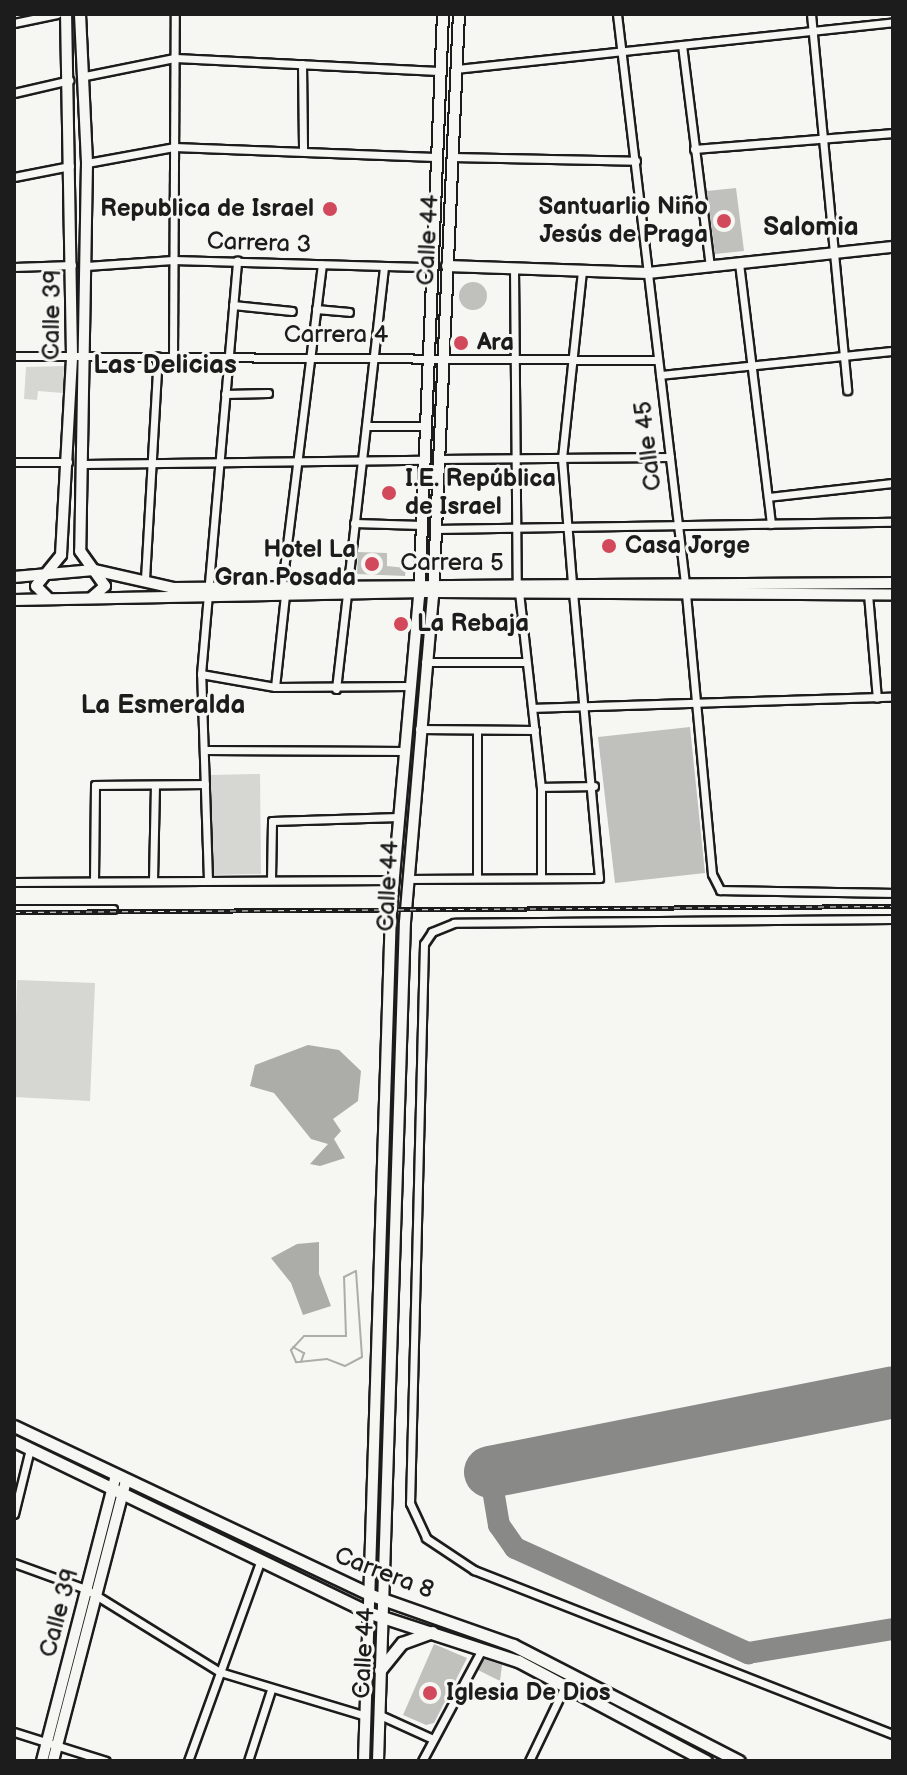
<!DOCTYPE html>
<meta charset="utf-8">
<style>
body{margin:0}
#map{position:relative;width:907px;height:1775px;overflow:hidden;background:#f6f6f2;font-family:"Balsamiq Sans",sans-serif}
div>[style]{position:absolute}
[style*='--x']{left:calc(var(--x)*1px);top:calc(var(--y)*1px);width:calc(var(--w)*1px);rotate:calc(var(--a)*1deg)}
.green>*{inset:0;background:#d6d6d2}
.water>*{inset:0;background:#acaca9}
.stream>*{height:2px;margin:-1px;padding:0 1px;transform-origin:1px;border-radius:1px;background:#acaca9}
.taxiway>*{height:22px;margin:-11px;padding:0 11px;transform-origin:11px;border-radius:11px;background:#898987}
.runway>*{height:52px;margin:-26px;padding:0 26px;transform-origin:26px;border-radius:26px;background:#898987}
.building>*{inset:0;background:#c0c0bd}
.round{border-radius:50%}
.roads{filter:drop-shadow(2px 0 #1c1c1c) drop-shadow(-2px 0 #1c1c1c) drop-shadow(0 2px #1c1c1c) drop-shadow(0 -2px #1c1c1c)}
.street>*{height:7px;margin:-3.5px;padding:0 3.5px;transform-origin:3.5px;border-radius:3.5px;background:#f6f6f2}
.secondary>*{height:10px;margin:-5px;padding:0 5px;transform-origin:5px;border-radius:5px;background:#f6f6f2}
.primary>*{height:11px;margin:-5.5px;padding:0 5.5px;transform-origin:5.5px;border-radius:5.5px;background:#f6f6f2}
.rail>*{height:5px;margin-top:-2.5px;transform-origin:0;background:repeating-linear-gradient(90deg,#f6f6f2 0 6px,#1c1c1c 0 12px);box-sizing:border-box;border-block:2px solid #1c1c1c}
.dots>*{width:22px;height:22px;translate:-50% -50%;box-sizing:border-box;border:4px solid #f6f6f2;border-radius:50%}
span{translate:-50% -50%;white-space:nowrap;text-align:center;line-height:1.15;-webkit-text-stroke:6px #f6f6f2;paint-order:stroke}
.poi-label{font-size:24px;color:#1c1c1c;font-weight:700}
.right{translate:-100% -50%;text-align:right}
.left{translate:0 -50%;text-align:left}
.street-label{font-size:24px;color:#1c1c1c}
.neighbourhood-label{font-size:26px;color:#1c1c1c;font-weight:700}
.frame{position:absolute;inset:0;border:16px solid #1c1c1c;pointer-events:none}
</style>
<div id="map">
<div class="green">
<i style="clip-path:polygon(64px 366px,63px 393px,38px 391px,37px 400px,24px 399px,26px 367px)"></i>
<i style="clip-path:polygon(260px 774px,261px 874px,210px 875px,209px 775px)"></i>
<i style="clip-path:polygon(17px 980px,95px 983px,90px 1101px,14px 1097px)"></i>
</div>
<div class="water">
<i style="clip-path:polygon(308px 1045px,339px 1050px,361px 1071px,358px 1101px,333px 1119px,341px 1131px,334px 1139px,345px 1158px,320px 1166px,310px 1164px,328px 1144px,311px 1139px,274px 1093px,250px 1086px,255px 1065px)"></i>
<i style="clip-path:polygon(319px 1242px,319px 1274px,331px 1306px,303px 1315px,291px 1283px,271px 1258px,297px 1244px)"></i>
</div>
<div class="stream">
<i style="--x:356;--y:1271;--w:86;--a:86"></i>
<i style="--x:362;--y:1357;--w:19;--a:152"></i>
<i style="--x:345;--y:1366;--w:19;--a:-159"></i>
<i style="--x:327;--y:1359;--w:31;--a:174"></i>
<i style="--x:296;--y:1362;--w:13;--a:-113"></i>
<i style="--x:291;--y:1350;--w:19;--a:-47"></i>
<i style="--x:304;--y:1336;--w:42;--a:0"></i>
<i style="--x:346;--y:1336;--w:59;--a:-91.9"></i>
<i style="--x:344;--y:1277;--w:13;--a:-27"></i>
<i style="--x:293;--y:1347;--w:13;--a:29"></i>
<i style="--x:304;--y:1353;--w:9;--a:108"></i>
</div>
<div class="taxiway">
<i style="--x:490;--y:1472;--w:54;--a:80.4"></i>
<i style="--x:499;--y:1525;--w:28;--a:55"></i>
<i style="--x:515;--y:1548;--w:256;--a:24.3"></i>
<i style="--x:748;--y:1653;--w:147;--a:-9.4"></i>
</div>
<div class="runway">
<i style="--x:490;--y:1472;--w:411;--a:-11.2"></i>
</div>
<div class="building">
<i style="clip-path:polygon(736px 188px,744px 251px,715px 254px,707px 191px)"></i>
<i class="round" style="left:459px;top:282px;width:28px;height:28px"></i>
<i style="clip-path:polygon(358px 552px,387px 553px,387px 566px,406px 568px,405px 576px,357px 574px)"></i>
<i style="clip-path:polygon(690px 727px,705px 873px,615px 883px,598px 737px)"></i>
<i style="clip-path:polygon(434px 1644px,467px 1658px,434px 1723px,426px 1725px,403px 1715px)"></i>
<i style="clip-path:polygon(484px 1659px,502px 1665px,500px 1681px,478px 1670px)"></i>
</div>
<div class="roads">
<div class="street">
<i style="--x:617;--y:14;--w:573;--a:83.19"></i>
<i style="--x:685;--y:583;--w:292;--a:84.7"></i>
<i style="--x:712;--y:874;--w:18;--a:63"></i>
<i style="--x:720;--y:890;--w:173;--a:1"></i>
<i style="--x:811;--y:14;--w:378;--a:84.5"></i>
<i style="--x:14;--y:23;--w:44;--a:-11.8"></i>
<i style="--x:682;--y:45;--w:223;--a:82.8"></i>
<i style="--x:302;--y:64;--w:87;--a:89.3"></i>
<i style="--x:456;--y:69;--w:440;--a:-6.1"></i>
<i style="--x:85;--y:76;--w:91;--a:-11.4"></i>
<i style="--x:174;--y:58;--w:266;--a:2.8"></i>
<i style="--x:14;--y:93;--w:57;--a:-13.1"></i>
<i style="--x:694;--y:149;--w:200;--a:-4.6"></i>
<i style="--x:452;--y:157;--w:184;--a:1.2"></i>
<i style="--x:87;--y:163;--w:88;--a:-10.4"></i>
<i style="--x:174;--y:147;--w:261;--a:2.2"></i>
<i style="--x:14;--y:177;--w:57;--a:-11.1"></i>
<i style="--x:739;--y:263;--w:263;--a:83"></i>
<i style="--x:86;--y:266;--w:87;--a:-3.9"></i>
<i style="--x:173;--y:260;--w:258;--a:1.6"></i>
<i style="--x:14;--y:267;--w:58;--a:-2"></i>
<i style="--x:514;--y:268;--w:314;--a:89.5"></i>
<i style="--x:233;--y:305;--w:59;--a:5.8"></i>
<i style="--x:316;--y:309;--w:33;--a:5"></i>
<i style="--x:14;--y:356;--w:644;--a:0.36"></i>
<i style="--x:173;--y:356;--w:342;--a:-89.7"></i>
<i style="--x:660;--y:375;--w:234;--a:-5.9"></i>
<i style="--x:225;--y:394;--w:43;--a:-1.3"></i>
<i style="--x:366;--y:426;--w:60;--a:0"></i>
<i style="--x:438;--y:459;--w:232;--a:-0.5"></i>
<i style="--x:14;--y:462;--w:54;--a:0"></i>
<i style="--x:84;--y:464;--w:340;--a:-0.7"></i>
<i style="--x:768;--y:497;--w:126;--a:-6.4"></i>
<i style="--x:354;--y:523;--w:68;--a:1.7"></i>
<i style="--x:435;--y:529;--w:458;--a:-0.9"></i>
<i style="--x:145;--y:579;--w:223;--a:-86.7"></i>
<i style="--x:348;--y:583;--w:318;--a:-83.5"></i>
<i style="--x:572;--y:583;--w:125;--a:-94.6"></i>
<i style="--x:562;--y:458;--w:188;--a:-83.9"></i>
<i style="--x:282;--y:585;--w:323;--a:-82.9"></i>
<i style="--x:519;--y:592;--w:196;--a:83.6"></i>
<i style="--x:541;--y:787;--w:91;--a:90"></i>
<i style="--x:868;--y:594;--w:104;--a:85.1"></i>
<i style="--x:425;--y:662;--w:101;--a:0"></i>
<i style="--x:201;--y:674;--w:75;--a:10"></i>
<i style="--x:275;--y:687;--w:136;--a:-0.4"></i>
<i style="--x:275;--y:687;--w:93;--a:-83.8"></i>
<i style="--x:336;--y:689;--w:96;--a:-83.4"></i>
<i style="--x:533;--y:708;--w:360;--a:-1.8"></i>
<i style="--x:419;--y:729;--w:116;--a:0.5"></i>
<i style="--x:204;--y:750;--w:202;--a:0.3"></i>
<i style="--x:541;--y:787;--w:53;--a:-1.1"></i>
<i style="--x:477;--y:878;--w:148;--a:-90"></i>
<i style="--x:271;--y:879;--w:58;--a:-89"></i>
<i style="--x:272;--y:821;--w:127;--a:-1.8"></i>
<i style="--x:408;--y:879;--w:191;--a:-0.3"></i>
<i style="--x:599;--y:878;--w:287;--a:-95.2"></i>
<i style="--x:153;--y:880;--w:95;--a:-88.8"></i>
<i style="--x:208;--y:880;--w:206;--a:-91.9"></i>
<i style="--x:201;--y:674;--w:415;--a:-85"></i>
<i style="--x:94;--y:881;--w:96;--a:-89.4"></i>
<i style="--x:95;--y:785;--w:110;--a:-0.5"></i>
<i style="--x:14;--y:882;--w:380;--a:-0.3"></i>
<i style="--x:14;--y:909;--w:99;--a:0"></i>
<i style="--x:893;--y:919;--w:439;--a:179.5"></i>
<i style="--x:454;--y:923;--w:24;--a:158"></i>
<i style="--x:432;--y:932;--w:14;--a:124"></i>
<i style="--x:424;--y:944;--w:559;--a:91.43"></i>
<i style="--x:410;--y:1503;--w:38;--a:65"></i>
<i style="--x:426;--y:1538;--w:58;--a:33.7"></i>
<i style="--x:474;--y:1570;--w:450;--a:21.4"></i>
<i style="--x:14;--y:1514;--w:67;--a:-76.2"></i>
<i style="--x:14;--y:1563;--w:77;--a:19.9"></i>
<i style="--x:86;--y:1589;--w:158;--a:31.8"></i>
<i style="--x:220;--y:1672;--w:152;--a:16.8"></i>
<i style="--x:380;--y:1715;--w:58;--a:24.4"></i>
<i style="--x:14;--y:1732;--w:96;--a:17.5"></i>
<i style="--x:188;--y:1761;--w:215;--a:-70.1"></i>
<i style="--x:248;--y:1761;--w:75;--a:-72.1"></i>
<i style="--x:422;--y:1761;--w:127;--a:-61.8"></i>
<i style="--x:529;--y:1761;--w:83;--a:-64.4"></i>
</div>
<div class="secondary">
<i style="--x:80;--y:14;--w:149;--a:87.3"></i>
<i style="--x:87;--y:163;--w:388;--a:91"></i>
<i style="--x:80;--y:551;--w:43;--a:54.5"></i>
<i style="--x:105;--y:586;--w:18;--a:139"></i>
<i style="--x:447;--y:266;--w:201;--a:2"></i>
<i style="--x:648;--y:273;--w:246;--a:-6.1"></i>
<i style="--x:14;--y:577;--w:80;--a:-5"></i>
<i style="--x:94;--y:570;--w:81;--a:12.8"></i>
<i style="--x:173;--y:588;--w:720;--a:-0.4"></i>
<i style="--x:49;--y:599;--w:18;--a:-135"></i>
<i style="--x:36;--y:586;--w:40;--a:-51"></i>
<i style="--x:61;--y:555;--w:199;--a:-86.8"></i>
<i style="--x:72;--y:356;--w:342;--a:-91"></i>
<i style="--x:14;--y:600;--w:424;--a:-1.1"></i>
<i style="--x:438;--y:592;--w:455;--a:0.3"></i>
<i style="--x:42;--y:1761;--w:295;--a:-75.5"></i>
<i style="--x:53;--y:1761;--w:290;--a:-75.4"></i>
<i style="--x:364;--y:1761;--w:851;--a:-88.18"></i>
<i style="--x:391;--y:910;--w:314;--a:-84.9"></i>
<i style="--x:419;--y:597;--w:583;--a:-87.64"></i>
<i style="--x:378;--y:1761;--w:839;--a:-88.16"></i>
<i style="--x:405;--y:922;--w:326;--a:-85.1"></i>
<i style="--x:433;--y:597;--w:584;--a:-87.45"></i>
</div>
<div class="primary">
<i style="--x:14;--y:1426;--w:395;--a:25.3"></i>
<i style="--x:371;--y:1595;--w:151;--a:19.4"></i>
<i style="--x:513;--y:1645;--w:254;--a:27.2"></i>
<i style="--x:14;--y:1441;--w:395;--a:25.8"></i>
<i style="--x:370;--y:1613;--w:156;--a:18"></i>
<i style="--x:518;--y:1661;--w:213;--a:28"></i>
<i style="--x:380;--y:1670;--w:35;--a:-51"></i>
<i style="--x:402;--y:1643;--w:32;--a:-20"></i>
</div>
</div>
<div class="rail">
<i style="--x:14;--y:912;--w:879;--a:-0.39"></i>
</div>
<div class="dots">
<i style="left:330px;top:209px;background:#d1495b"></i>
<i style="left:724px;top:221px;background:#d1495b"></i>
<i style="left:461px;top:343px;background:#d1495b"></i>
<i style="left:389px;top:493px;background:#d1495b"></i>
<i style="left:609px;top:546px;background:#d1495b"></i>
<i style="left:372px;top:564px;background:#d1495b"></i>
<i style="left:401px;top:624px;background:#d1495b"></i>
<i style="left:430px;top:1693px;background:#d1495b"></i>
</div>
<div class="poi-label">
<span class="right" style="left:708px;top:221px">Santuarlio Niño<br>Jesús de Praga</span>
<span class="right" style="left:314px;top:209px">Republica de Israel</span>
<span class="left" style="left:477px;top:343px">Ara</span>
<span class="left" style="left:405px;top:493px">I.E. República<br>de Israel</span>
<span class="left" style="left:625px;top:546px">Casa Jorge</span>
<span class="right" style="left:356px;top:564px">Hotel La<br>Gran Posada</span>
<span class="left" style="left:417px;top:624px">La Rebaja</span>
<span class="left" style="left:446px;top:1693px">Iglesia De Dios</span>
</div>
<div class="street-label">
<span style="left:428px;top:240px;rotate:-87deg">Calle 44</span>
<span style="left:259px;top:243px;rotate:2deg">Carrera 3</span>
<span style="left:52px;top:315px;rotate:-89deg">Calle 39</span>
<span style="left:336px;top:335px">Carrera 4</span>
<span style="left:648px;top:446px;rotate:-97deg">Calle 45</span>
<span style="left:452px;top:563px">Carrera 5</span>
<span style="left:388px;top:886px;rotate:-87deg">Calle 44</span>
<span style="left:384px;top:1573px;rotate:21deg">Carrera 8</span>
<span style="left:59px;top:1613px;rotate:-75deg">Calle 39</span>
<span style="left:364px;top:1653px;rotate:-87deg">Calle 44</span>
</div>
<div class="neighbourhood-label">
<span style="left:811px;top:228px">Salomia</span>
<span style="left:165px;top:366px">Las Delicias</span>
<span style="left:163px;top:706px">La Esmeralda</span>
</div>
<div class="frame"></div>
</div>
